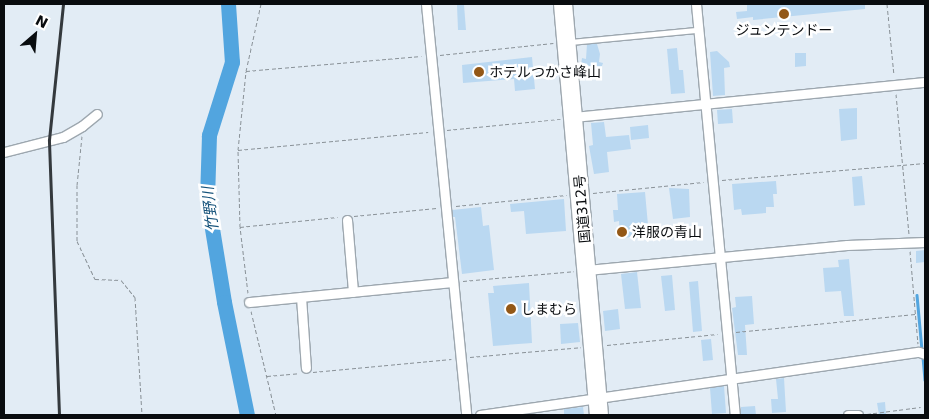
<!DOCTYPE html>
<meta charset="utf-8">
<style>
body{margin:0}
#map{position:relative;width:929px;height:419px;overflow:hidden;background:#e2ecf5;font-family:"DejaVu Sans","Noto Sans JP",sans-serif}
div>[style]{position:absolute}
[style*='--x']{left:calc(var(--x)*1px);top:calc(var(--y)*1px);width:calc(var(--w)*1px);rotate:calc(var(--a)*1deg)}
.stream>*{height:2.5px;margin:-1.25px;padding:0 1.25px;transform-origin:1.25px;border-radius:1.25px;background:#52a5df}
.river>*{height:15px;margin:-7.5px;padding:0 7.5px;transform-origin:7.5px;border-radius:7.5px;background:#52a5df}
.building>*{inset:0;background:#bad8f1}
.path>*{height:1px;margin-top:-0.5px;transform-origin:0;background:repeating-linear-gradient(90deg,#899197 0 4px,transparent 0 6.5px)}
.roads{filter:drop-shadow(1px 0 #9da7af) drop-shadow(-1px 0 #9da7af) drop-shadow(0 1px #9da7af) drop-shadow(0 -1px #9da7af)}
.lane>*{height:4.5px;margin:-2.25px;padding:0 2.25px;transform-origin:2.25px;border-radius:2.25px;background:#fff}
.street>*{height:9px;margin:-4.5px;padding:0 4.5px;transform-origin:4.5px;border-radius:4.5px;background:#fff}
.highway>*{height:18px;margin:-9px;padding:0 9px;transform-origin:9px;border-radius:9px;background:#fff}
.rail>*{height:2.5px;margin:-1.25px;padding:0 1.25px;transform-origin:1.25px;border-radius:1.25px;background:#34393d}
.dots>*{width:14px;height:14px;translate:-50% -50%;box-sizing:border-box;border:2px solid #fff;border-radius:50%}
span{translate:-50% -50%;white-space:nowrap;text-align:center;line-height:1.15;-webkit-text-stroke:5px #fff;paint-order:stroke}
.poi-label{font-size:14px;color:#090c0f}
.left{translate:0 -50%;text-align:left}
.street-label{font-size:14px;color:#090c0f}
.water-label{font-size:15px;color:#16537b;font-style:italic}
.frame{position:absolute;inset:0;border:5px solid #090c0f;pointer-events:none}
.north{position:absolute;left:10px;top:10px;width:50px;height:50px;-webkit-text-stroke:4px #fff;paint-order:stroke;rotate:27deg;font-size:14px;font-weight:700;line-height:20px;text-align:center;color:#090c0f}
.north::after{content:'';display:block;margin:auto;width:18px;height:22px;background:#090c0f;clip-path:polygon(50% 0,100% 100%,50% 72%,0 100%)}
</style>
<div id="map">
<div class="stream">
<i style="--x:917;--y:295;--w:55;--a:84.8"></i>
<i style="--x:923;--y:357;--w:23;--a:85"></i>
</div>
<div class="river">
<i style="--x:228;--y:4;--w:58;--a:86.1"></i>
<i style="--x:232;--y:62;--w:77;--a:107.5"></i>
<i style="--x:209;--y:135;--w:63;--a:91.8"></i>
<i style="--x:207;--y:198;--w:105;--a:80.7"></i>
<i style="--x:224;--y:302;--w:115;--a:78.5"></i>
</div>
<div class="building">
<i style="clip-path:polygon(747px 4px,865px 4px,865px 9px,753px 20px,753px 17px,737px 19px,736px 12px,747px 11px)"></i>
<i style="clip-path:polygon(457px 5px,464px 5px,466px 30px,458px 30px)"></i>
<i style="clip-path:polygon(587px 44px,597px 44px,600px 54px,599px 62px,603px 63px,601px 69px,581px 65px,582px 58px,586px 59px)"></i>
<i style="clip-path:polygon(677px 48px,679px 70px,683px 70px,685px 93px,671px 94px,667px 49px)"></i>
<i style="clip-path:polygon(717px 51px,729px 62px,730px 67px,724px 68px,725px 95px,713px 96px,710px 52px)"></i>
<i style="clip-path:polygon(795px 53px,806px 53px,806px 66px,795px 67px)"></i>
<i style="clip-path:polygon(532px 57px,535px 89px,515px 91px,514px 79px,463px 83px,462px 65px)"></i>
<i style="clip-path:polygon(857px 108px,857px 139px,841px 141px,839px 109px)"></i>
<i style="clip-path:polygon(732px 109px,733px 123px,718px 124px,717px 110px)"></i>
<i style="clip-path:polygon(604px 122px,606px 137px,629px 135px,631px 149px,607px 152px,609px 172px,594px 174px,589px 146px,593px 145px,591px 123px)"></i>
<i style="clip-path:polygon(648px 125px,649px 138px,631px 140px,630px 127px)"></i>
<i style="clip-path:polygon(862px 176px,865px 205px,854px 206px,852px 177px)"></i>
<i style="clip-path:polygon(776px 181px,777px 194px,773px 194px,774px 207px,766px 207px,766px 213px,742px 215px,741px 209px,734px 210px,732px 184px)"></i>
<i style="clip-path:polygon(669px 188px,689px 189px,690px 217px,673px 219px)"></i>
<i style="clip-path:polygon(645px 192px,649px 236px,620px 238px,619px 221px,614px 222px,613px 210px,618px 210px,617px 194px)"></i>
<i style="clip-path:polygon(564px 199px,566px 231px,526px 234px,524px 211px,511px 212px,510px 204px)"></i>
<i style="clip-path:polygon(481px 207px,483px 226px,489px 225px,494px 270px,462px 274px,455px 217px,453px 217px,452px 210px)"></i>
<i style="clip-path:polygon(925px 250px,925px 262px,916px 263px,916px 251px)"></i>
<i style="clip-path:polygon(849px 259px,854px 316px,844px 316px,841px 291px,825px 292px,823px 268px,839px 267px,838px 260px)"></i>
<i style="clip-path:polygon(637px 272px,641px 308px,625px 309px,621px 274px)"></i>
<i style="clip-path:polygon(672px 275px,675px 310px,665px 311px,661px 276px)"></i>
<i style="clip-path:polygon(698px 281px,702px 331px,693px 332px,689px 282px)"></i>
<i style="clip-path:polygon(529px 283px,532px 343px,493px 346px,488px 293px,494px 293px,493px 286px)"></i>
<i style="clip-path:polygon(752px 296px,754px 324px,745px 325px,747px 355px,738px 355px,732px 308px,736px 307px,735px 297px)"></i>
<i style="clip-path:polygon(618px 309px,620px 329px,605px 331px,603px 311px)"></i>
<i style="clip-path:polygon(578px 323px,580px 342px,561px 344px,560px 324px)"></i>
<i style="clip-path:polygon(711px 339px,713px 360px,703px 361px,701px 340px)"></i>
<i style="clip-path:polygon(784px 378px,786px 412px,772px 413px,771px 399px,778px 399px,776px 379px)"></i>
<i style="clip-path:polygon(724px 386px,726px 413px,712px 414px,710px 388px)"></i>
<i style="clip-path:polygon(885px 402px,886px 415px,879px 415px,877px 403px)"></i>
<i style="clip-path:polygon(755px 406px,756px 415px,741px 415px,741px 407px)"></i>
<i style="clip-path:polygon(583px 407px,584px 415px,564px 415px,564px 409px)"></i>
</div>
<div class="path">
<i style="--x:887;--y:4;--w:71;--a:84.4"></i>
<i style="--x:440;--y:55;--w:114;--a:-6.1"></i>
<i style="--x:246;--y:71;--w:176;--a:-4.9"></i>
<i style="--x:896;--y:94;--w:141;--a:84.7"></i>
<i style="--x:447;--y:130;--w:114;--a:-5.6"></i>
<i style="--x:82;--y:136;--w:49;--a:95.8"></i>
<i style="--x:77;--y:185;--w:56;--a:90"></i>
<i style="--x:77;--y:241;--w:42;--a:64.7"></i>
<i style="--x:95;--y:279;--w:26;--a:2"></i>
<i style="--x:121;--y:280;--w:22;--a:51"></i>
<i style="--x:135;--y:297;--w:118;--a:86.6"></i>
<i style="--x:238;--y:150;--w:191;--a:-5.4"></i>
<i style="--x:722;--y:180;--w:204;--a:-4.8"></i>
<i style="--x:593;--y:193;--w:111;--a:-5.7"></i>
<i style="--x:456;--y:206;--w:111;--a:-5.7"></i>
<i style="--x:354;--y:216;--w:83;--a:-5.5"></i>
<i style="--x:240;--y:227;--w:98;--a:-5.9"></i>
<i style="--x:910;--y:251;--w:93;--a:85.1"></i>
<i style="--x:463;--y:281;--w:111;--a:-5.1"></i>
<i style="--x:248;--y:293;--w:66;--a:-96.9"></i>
<i style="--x:240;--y:227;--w:77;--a:-91.5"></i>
<i style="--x:238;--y:150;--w:79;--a:-84.2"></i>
<i style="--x:246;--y:71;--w:69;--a:-77.4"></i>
<i style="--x:251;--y:311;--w:107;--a:76.5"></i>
<i style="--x:736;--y:332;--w:180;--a:-5.7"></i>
<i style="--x:607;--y:345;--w:111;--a:-5.7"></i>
<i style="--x:470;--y:357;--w:111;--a:-5.1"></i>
<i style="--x:313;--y:372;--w:139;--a:-5.4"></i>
<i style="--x:267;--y:376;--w:32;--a:-5"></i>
<i style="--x:867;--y:414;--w:54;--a:-7.4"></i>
</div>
<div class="roads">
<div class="lane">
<i style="--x:570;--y:42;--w:129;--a:-5.4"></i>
</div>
<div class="street">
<i style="--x:426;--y:4;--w:413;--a:84.4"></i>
<i style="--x:696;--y:4;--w:413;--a:84.6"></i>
<i style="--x:573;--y:117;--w:354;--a:-5.7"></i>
<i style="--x:4;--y:152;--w:61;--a:-14.3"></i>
<i style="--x:63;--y:137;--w:22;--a:-30"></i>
<i style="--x:82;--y:126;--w:19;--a:-39"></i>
<i style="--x:347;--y:220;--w:72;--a:85.2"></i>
<i style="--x:587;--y:270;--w:261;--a:-5.5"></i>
<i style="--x:847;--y:245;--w:78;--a:-2.2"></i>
<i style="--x:301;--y:297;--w:71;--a:86"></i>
<i style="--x:249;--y:302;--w:205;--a:-5.6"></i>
<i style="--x:480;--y:415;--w:443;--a:-8.2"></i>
<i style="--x:919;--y:352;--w:6;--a:18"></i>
<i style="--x:848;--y:415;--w:10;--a:0"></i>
</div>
<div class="highway">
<i style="--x:563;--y:4;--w:413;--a:85"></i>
</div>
</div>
<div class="rail">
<i style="--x:59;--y:415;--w:275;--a:-92.1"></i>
<i style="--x:49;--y:140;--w:137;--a:-84.1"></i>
</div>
<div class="dots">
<i style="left:784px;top:14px;background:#935817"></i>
<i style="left:479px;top:72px;background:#935817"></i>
<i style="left:622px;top:232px;background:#935817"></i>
<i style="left:511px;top:309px;background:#935817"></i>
</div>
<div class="poi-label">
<span style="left:784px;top:30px">ジュンテンドー</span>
<span class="left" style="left:489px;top:72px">ホテルつかさ峰山</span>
<span class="left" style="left:632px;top:232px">洋服の青山</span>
<span class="left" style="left:521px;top:309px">しまむら</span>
</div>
<div class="street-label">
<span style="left:582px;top:209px;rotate:-95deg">国道312号</span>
</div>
<div class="water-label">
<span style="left:211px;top:209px;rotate:-97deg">竹野川</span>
</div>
<div class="frame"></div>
<div class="north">N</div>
</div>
